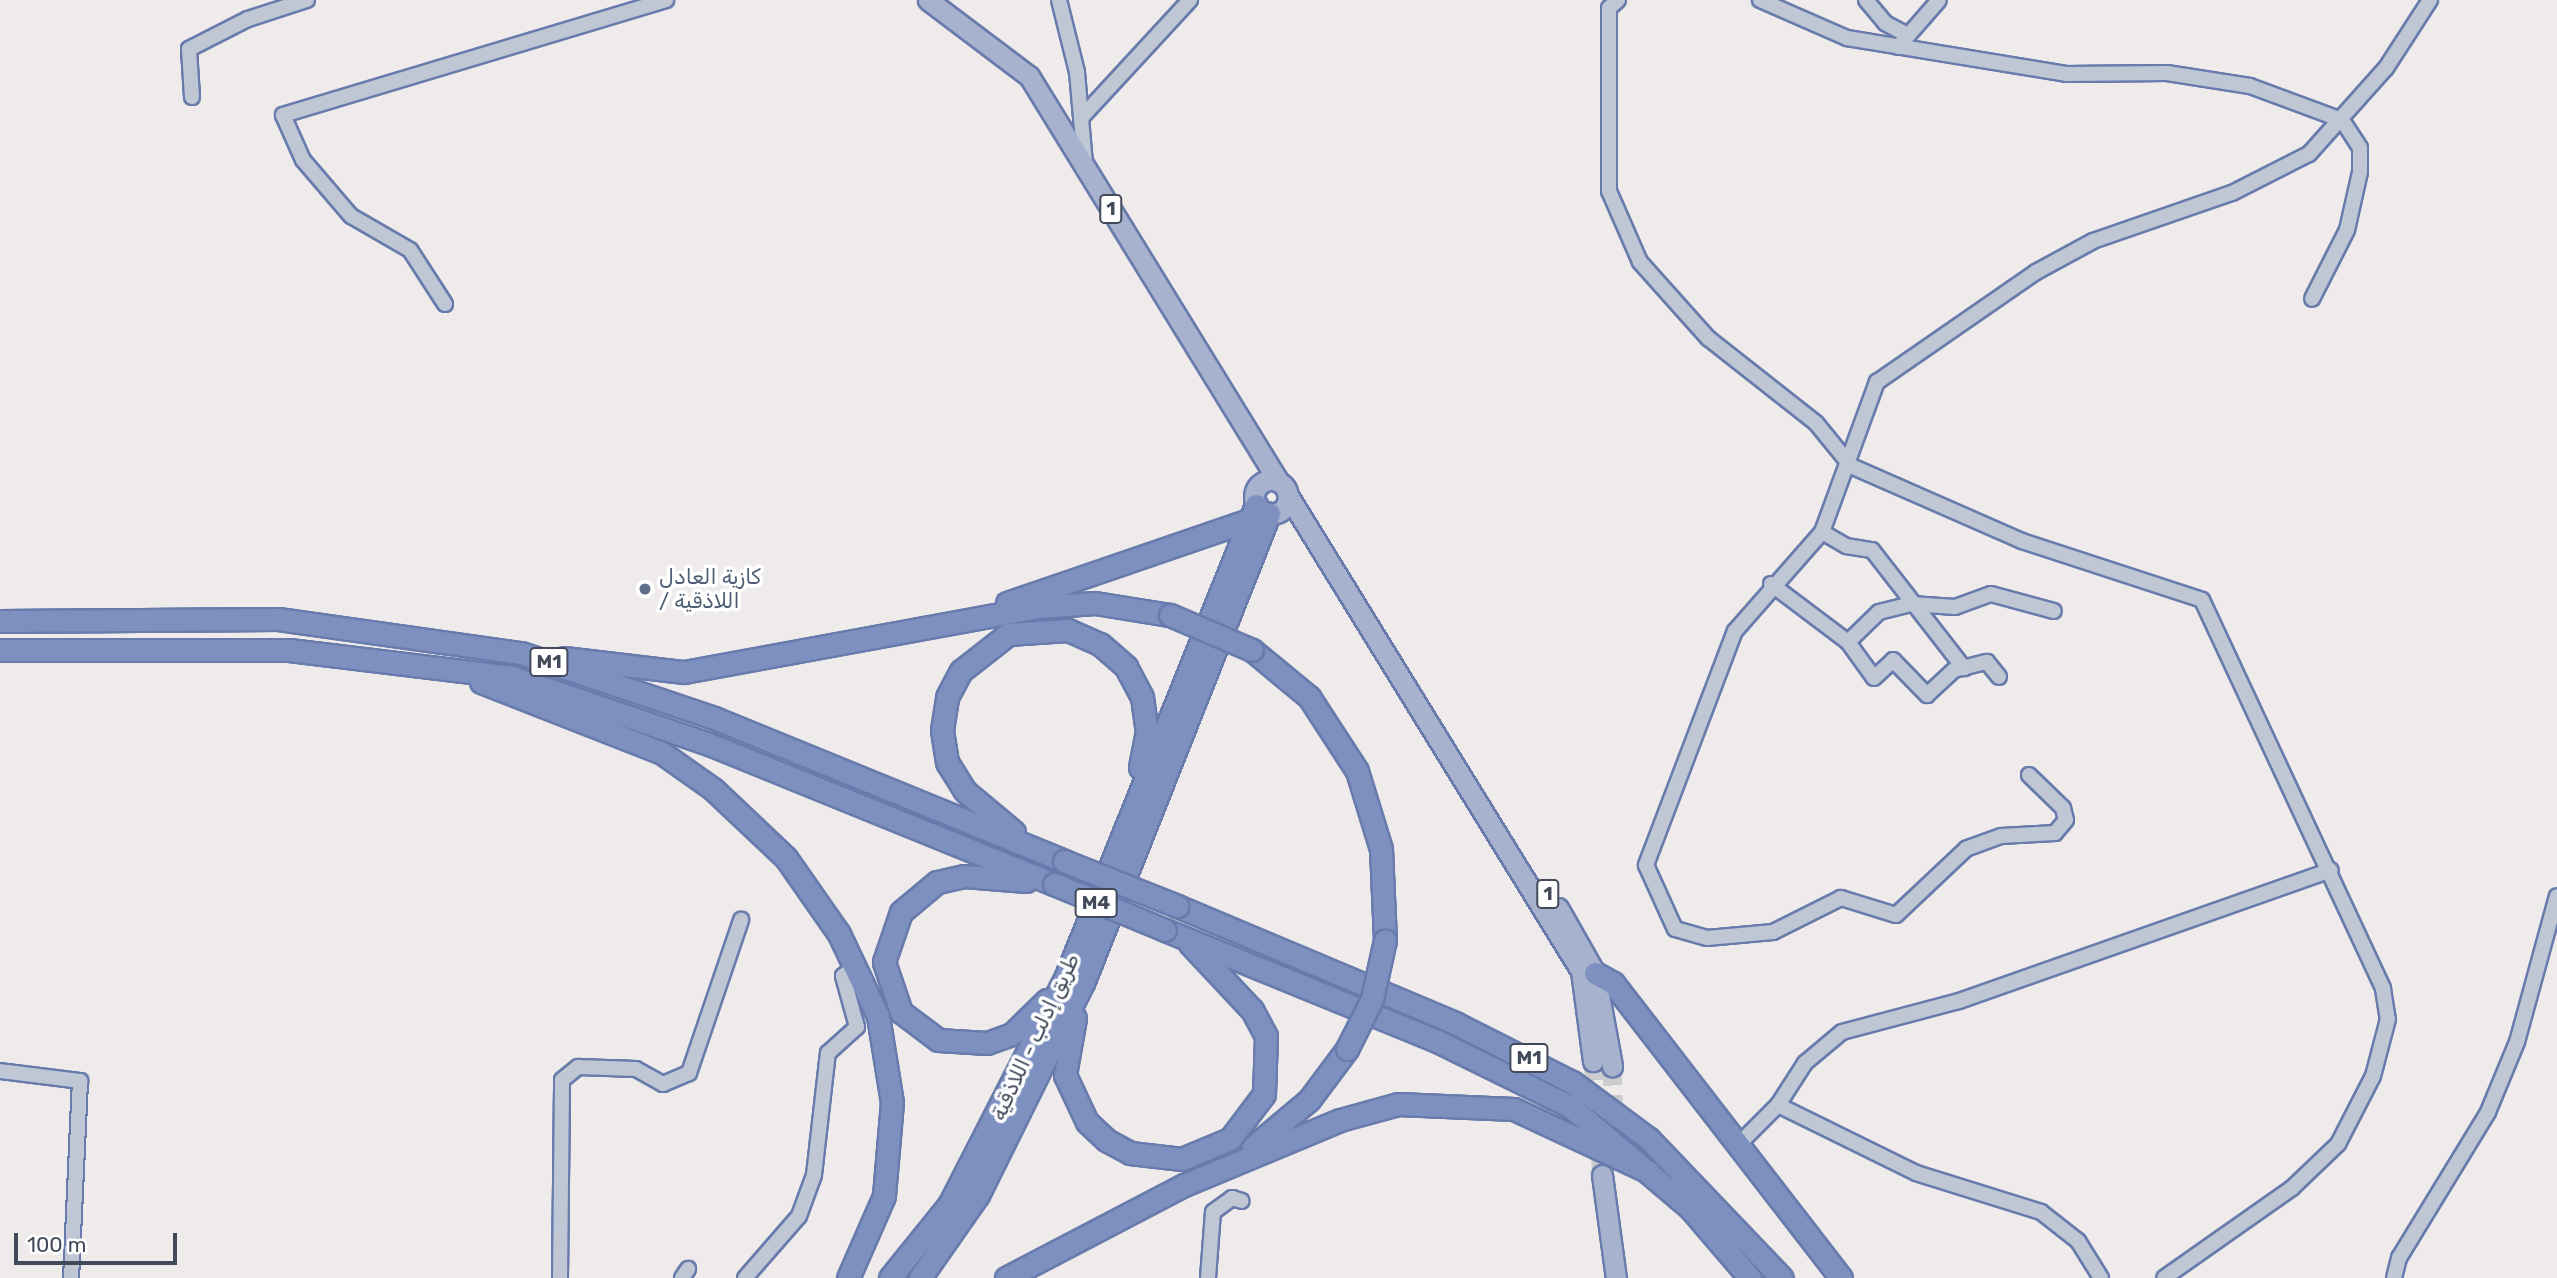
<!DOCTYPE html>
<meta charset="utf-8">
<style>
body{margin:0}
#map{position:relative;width:2557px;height:1278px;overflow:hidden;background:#eeebea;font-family:Rubik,"Noto Sans Arabic",sans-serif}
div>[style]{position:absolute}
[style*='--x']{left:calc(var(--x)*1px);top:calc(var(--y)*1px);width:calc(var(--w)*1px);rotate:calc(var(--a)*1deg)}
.major-tunnel>*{height:19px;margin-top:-9.5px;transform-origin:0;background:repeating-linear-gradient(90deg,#cccbcd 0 19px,transparent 0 29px)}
.roads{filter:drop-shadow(2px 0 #687bac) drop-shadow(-2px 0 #687bac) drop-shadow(0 2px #687bac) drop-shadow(0 -2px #687bac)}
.minor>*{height:14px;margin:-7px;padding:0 7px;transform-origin:7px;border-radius:7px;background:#bfc7d5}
.major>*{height:19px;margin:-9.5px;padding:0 9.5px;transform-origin:9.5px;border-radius:9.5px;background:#a7b3ce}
.major>.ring{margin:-9.5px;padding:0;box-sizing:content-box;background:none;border:19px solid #a7b3ce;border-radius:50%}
.highway>*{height:21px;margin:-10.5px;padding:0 10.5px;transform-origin:10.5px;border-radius:10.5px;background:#7d90c0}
.bridges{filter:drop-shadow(2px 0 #687bac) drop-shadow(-2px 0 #687bac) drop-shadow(0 2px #687bac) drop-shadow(0 -2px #687bac)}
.highway-bridge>*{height:21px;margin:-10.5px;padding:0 10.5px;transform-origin:10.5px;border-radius:10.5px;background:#7d90c0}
.dots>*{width:19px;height:19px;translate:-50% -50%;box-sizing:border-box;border:4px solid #fff;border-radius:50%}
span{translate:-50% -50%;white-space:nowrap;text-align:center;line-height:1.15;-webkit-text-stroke:7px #fff;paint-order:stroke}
.shield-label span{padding:2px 5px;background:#fff;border:2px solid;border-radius:5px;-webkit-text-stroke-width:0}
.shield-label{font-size:19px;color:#424a5a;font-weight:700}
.service-label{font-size:21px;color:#4e5e75}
.left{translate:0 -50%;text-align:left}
.street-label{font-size:21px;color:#424a5a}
.scale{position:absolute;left:14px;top:1233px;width:163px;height:32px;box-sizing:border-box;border:4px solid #424a5a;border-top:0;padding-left:9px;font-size:21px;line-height:24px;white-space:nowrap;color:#424a5a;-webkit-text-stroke:5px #fff;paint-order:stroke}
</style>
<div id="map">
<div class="major-tunnel">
<i style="--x:1593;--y:1061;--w:114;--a:85.5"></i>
<i style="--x:1612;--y:1066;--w:89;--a:88.1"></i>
</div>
<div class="roads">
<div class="minor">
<i style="--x:1059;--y:0;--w:74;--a:76"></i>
<i style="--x:1077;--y:72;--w:92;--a:85"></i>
<i style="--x:1618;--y:0;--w:12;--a:138"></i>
<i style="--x:1609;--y:8;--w:183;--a:90"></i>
<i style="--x:1609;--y:191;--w:77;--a:66.4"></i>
<i style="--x:1640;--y:262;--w:102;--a:48.2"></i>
<i style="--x:1708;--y:338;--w:137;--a:38.2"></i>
<i style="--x:1816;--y:423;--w:55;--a:50.9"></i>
<i style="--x:1851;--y:466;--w:187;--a:23.7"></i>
<i style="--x:2022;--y:541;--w:189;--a:18.1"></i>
<i style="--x:2202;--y:600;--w:429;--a:65"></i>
<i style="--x:2383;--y:989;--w:30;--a:81"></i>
<i style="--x:2388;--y:1019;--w:59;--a:104.7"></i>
<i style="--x:2373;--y:1076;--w:76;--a:117.2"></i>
<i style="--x:2338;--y:1144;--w:64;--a:136.3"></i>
<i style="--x:2292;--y:1188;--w:156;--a:144.9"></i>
<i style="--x:1760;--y:0;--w:95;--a:23.6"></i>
<i style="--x:1847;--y:38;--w:222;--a:9.3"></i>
<i style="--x:2066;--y:74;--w:101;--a:-0.6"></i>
<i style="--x:2167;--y:73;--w:84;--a:8.9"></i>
<i style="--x:2250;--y:86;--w:98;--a:20.3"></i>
<i style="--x:2342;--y:120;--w:33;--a:57"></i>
<i style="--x:2360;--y:148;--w:24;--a:90"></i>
<i style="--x:2360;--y:172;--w:59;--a:102.6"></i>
<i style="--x:2347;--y:230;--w:77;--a:116.9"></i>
<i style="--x:1866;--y:0;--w:30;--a:50"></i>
<i style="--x:1885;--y:23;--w:26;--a:28"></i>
<i style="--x:1898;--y:47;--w:62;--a:-48.9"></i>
<i style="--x:192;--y:97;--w:48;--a:-93.6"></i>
<i style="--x:189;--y:49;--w:66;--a:-27"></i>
<i style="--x:248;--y:19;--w:62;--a:-17.9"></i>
<i style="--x:1081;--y:118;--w:161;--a:-47.3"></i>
<i style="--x:445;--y:304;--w:64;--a:-122.9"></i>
<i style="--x:410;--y:250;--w:68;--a:-150"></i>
<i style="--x:351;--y:216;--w:74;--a:-130.6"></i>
<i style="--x:303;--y:160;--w:49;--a:-114"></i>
<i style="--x:283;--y:115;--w:400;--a:-16.7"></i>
<i style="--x:1822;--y:532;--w:28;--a:30"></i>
<i style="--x:1846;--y:546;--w:26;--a:9"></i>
<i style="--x:1872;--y:550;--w:150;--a:52.1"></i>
<i style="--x:1771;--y:584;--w:96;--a:37"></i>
<i style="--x:1848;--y:642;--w:44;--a:54.2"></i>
<i style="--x:1874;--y:678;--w:26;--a:-43"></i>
<i style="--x:1893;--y:660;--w:49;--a:45.8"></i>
<i style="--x:1927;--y:695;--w:37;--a:-43"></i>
<i style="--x:1954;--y:670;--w:34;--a:-14"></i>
<i style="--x:1987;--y:662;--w:19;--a:51"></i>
<i style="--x:1848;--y:642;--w:43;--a:-44.1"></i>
<i style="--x:1879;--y:612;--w:34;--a:-14"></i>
<i style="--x:1912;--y:604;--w:43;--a:4"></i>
<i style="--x:1955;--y:607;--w:38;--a:-20"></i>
<i style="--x:1991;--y:594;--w:65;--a:15.1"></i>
<i style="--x:2029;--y:775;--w:47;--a:44.1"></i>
<i style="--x:2063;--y:808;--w:12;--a:76"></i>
<i style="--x:2066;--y:820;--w:17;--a:130"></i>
<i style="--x:2055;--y:833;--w:54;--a:176.8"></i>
<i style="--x:2001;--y:836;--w:37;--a:160"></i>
<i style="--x:1966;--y:849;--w:96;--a:136.7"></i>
<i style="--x:1896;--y:915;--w:58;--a:-162.8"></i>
<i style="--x:1841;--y:898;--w:76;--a:153.4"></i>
<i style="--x:1773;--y:932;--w:66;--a:174.8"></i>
<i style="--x:1707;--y:938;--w:33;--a:-164"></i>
<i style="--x:1675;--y:929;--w:70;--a:-114.4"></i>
<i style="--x:1646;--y:865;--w:250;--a:-69.2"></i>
<i style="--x:1735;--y:631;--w:132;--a:-48.7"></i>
<i style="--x:1822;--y:532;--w:160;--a:-69.9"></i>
<i style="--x:1877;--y:382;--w:193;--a:-34.7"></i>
<i style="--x:2036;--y:272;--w:65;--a:-28.5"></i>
<i style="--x:2093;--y:241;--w:147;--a:-19.1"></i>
<i style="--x:2232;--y:193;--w:86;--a:-26.9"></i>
<i style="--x:2309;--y:154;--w:115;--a:-48.2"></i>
<i style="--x:2386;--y:68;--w:81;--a:-57.1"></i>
<i style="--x:0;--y:1071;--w:81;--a:7.1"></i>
<i style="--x:80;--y:1081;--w:197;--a:92.6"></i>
<i style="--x:1778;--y:1105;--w:154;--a:26.2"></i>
<i style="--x:1916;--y:1173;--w:131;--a:17.3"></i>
<i style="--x:2041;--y:1212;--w:47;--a:38.1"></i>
<i style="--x:2078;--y:1241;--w:44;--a:58.1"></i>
<i style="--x:1740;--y:1143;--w:54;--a:-45"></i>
<i style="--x:1778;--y:1105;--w:50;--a:-57.3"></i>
<i style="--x:1805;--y:1063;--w:48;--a:-40"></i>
<i style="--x:1842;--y:1032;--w:121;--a:-14.8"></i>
<i style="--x:1959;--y:1001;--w:394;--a:-19.4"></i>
<i style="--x:560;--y:1278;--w:198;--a:-89.4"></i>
<i style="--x:562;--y:1080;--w:21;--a:-39"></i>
<i style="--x:578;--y:1067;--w:58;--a:2"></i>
<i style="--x:636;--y:1069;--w:31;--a:29"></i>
<i style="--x:663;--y:1084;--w:28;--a:-23"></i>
<i style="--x:689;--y:1073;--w:162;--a:-71.2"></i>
<i style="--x:682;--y:1278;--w:11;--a:-56"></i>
<i style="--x:745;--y:1278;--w:82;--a:-48.9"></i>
<i style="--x:799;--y:1216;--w:44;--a:-69.9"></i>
<i style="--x:814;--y:1175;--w:123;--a:-83.5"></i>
<i style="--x:828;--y:1053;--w:39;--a:-42"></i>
<i style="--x:857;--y:1027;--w:53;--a:-105.4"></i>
<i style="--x:843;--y:976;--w:16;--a:-38"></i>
<i style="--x:1208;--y:1278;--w:66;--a:-85.7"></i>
<i style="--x:1213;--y:1212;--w:24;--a:-36"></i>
<i style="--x:1232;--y:1198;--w:10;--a:17"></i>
<i style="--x:2394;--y:1278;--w:21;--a:-76"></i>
<i style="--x:2399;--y:1258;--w:171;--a:-58.6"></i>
<i style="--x:2488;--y:1112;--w:76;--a:-67.5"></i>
<i style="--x:2517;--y:1042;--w:151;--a:-74.7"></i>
</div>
<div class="major">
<i style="--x:928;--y:0;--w:126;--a:37"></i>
<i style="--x:1029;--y:76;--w:477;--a:58.4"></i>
<i class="ring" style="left:1254px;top:480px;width:15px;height:15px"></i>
<i style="--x:1287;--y:494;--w:560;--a:58.35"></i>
<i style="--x:1581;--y:971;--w:91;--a:82.4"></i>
<i style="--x:1558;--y:908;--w:75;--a:60.4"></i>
<i style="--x:1595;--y:973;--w:95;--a:79.6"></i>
<i style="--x:1602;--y:1175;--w:104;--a:82.3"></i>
</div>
<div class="highway">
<i style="--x:1007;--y:603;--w:253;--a:-18.9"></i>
<i style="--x:0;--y:621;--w:278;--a:-0.4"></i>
<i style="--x:278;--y:619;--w:245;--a:8"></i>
<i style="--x:521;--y:653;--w:204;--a:18.6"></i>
<i style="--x:714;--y:718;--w:378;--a:22.2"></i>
<i style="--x:0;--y:650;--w:289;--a:0"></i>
<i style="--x:289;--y:650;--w:225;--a:6.9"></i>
<i style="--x:512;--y:677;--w:208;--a:18.8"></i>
<i style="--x:709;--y:744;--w:372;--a:22.1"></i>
<i style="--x:1252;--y:650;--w:74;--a:39.5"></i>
<i style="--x:1309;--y:697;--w:88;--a:57"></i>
<i style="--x:1357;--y:771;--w:82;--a:72.9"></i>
<i style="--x:1381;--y:849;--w:91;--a:87.5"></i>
<i style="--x:564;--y:658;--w:121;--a:6.7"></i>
<i style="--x:684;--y:672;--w:361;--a:-10.4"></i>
<i style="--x:1039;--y:607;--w:56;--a:-4.1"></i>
<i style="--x:1095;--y:603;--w:76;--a:9.1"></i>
<i style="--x:481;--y:682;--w:194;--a:21.4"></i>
<i style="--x:662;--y:753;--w:62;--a:35.2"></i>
<i style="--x:713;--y:789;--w:100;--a:43.4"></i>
<i style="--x:786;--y:858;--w:93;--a:55.1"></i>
<i style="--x:839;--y:934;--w:91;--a:64.6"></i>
<i style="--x:878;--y:1016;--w:87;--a:80.8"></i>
<i style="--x:892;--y:1102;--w:94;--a:94.9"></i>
<i style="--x:884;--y:1196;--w:90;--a:113.7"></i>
<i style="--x:1014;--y:832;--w:64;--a:-140.1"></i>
<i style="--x:965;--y:791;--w:34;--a:-122"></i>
<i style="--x:947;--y:762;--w:32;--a:-99"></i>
<i style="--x:942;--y:730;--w:33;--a:-81"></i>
<i style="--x:947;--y:697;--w:30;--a:-62"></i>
<i style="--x:961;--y:671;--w:60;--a:-38.2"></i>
<i style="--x:1008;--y:634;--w:60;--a:-3.8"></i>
<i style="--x:1068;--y:630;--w:35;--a:24"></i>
<i style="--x:1100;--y:644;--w:35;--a:41"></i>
<i style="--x:1126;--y:667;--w:34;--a:62"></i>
<i style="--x:1142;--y:697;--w:34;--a:82"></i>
<i style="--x:1147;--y:731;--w:37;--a:101"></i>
<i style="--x:1026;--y:881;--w:62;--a:-175.4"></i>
<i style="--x:964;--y:876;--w:28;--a:167"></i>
<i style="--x:937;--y:882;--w:47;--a:140.2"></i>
<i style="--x:901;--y:912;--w:53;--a:108.8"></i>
<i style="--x:884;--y:962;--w:53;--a:71.2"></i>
<i style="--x:901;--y:1012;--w:46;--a:37.1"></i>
<i style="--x:938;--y:1040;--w:49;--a:3.5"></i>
<i style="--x:987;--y:1043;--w:27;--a:-20"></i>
<i style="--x:1012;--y:1034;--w:49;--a:-44.2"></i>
<i style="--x:1177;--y:906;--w:302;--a:22.8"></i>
<i style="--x:1455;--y:1023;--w:131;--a:26.8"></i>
<i style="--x:1572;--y:1082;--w:96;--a:36.5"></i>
<i style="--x:1649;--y:1139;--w:192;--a:46.3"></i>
<i style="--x:1165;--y:930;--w:294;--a:22.2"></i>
<i style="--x:1437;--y:1041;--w:149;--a:26.2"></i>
<i style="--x:1571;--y:1107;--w:156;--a:40.3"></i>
<i style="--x:1690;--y:1208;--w:92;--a:49.4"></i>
<i style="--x:1595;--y:973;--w:21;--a:29"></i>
<i style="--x:1613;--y:983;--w:373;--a:52.3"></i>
<i style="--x:1075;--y:1018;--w:58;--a:100"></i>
<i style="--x:1065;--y:1075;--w:52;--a:64.9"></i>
<i style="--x:1087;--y:1122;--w:26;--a:43"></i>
<i style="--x:1106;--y:1140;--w:27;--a:28"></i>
<i style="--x:1130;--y:1153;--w:52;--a:6.6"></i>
<i style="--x:1182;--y:1159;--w:52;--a:-22.6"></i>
<i style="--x:1230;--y:1139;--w:56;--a:-52.9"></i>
<i style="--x:1264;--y:1094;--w:58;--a:-88"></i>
<i style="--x:1266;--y:1036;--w:30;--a:-118"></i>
<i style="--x:1252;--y:1010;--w:91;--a:-133.2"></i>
<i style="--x:1253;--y:1147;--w:73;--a:-40"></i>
<i style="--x:1309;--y:1100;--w:64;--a:-53.3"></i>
<i style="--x:890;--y:1278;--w:94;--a:-51.1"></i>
<i style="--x:949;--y:1205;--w:257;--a:-62.9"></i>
<i style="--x:1066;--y:976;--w:508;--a:-68.03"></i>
<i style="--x:920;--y:1278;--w:101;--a:-55.1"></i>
<i style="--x:978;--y:1195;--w:237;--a:-63.7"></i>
<i style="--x:1083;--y:983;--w:505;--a:-68.37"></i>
<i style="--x:1006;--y:1278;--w:201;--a:-27.6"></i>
<i style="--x:1184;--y:1185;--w:169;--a:-22.6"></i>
<i style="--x:1340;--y:1120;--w:60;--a:-15.4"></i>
<i style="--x:1398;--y:1104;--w:116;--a:2.5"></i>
<i style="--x:1514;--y:1109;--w:149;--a:25"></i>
</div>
</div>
<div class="bridges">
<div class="highway-bridge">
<i style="--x:1170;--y:615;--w:89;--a:23.1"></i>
<i style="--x:1064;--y:861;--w:122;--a:21.7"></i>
<i style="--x:1054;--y:884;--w:120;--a:22.5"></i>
<i style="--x:1347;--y:1049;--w:56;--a:-63.4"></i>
<i style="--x:1372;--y:999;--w:60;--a:-77.6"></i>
</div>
</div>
<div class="dots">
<i style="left:645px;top:589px;background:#5c6f8a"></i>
</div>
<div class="shield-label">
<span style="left:1111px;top:209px">1</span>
<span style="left:549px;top:662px">M1</span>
<span style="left:1548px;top:894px">1</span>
<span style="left:1096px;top:903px">M4</span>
<span style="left:1529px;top:1058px">M1</span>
</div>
<div class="service-label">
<span class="left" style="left:659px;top:589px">كازية العادل<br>/ اللاذقية</span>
</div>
<div class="street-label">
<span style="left:1035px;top:1037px;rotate:-65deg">طريق إدلب - اللاذقية</span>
</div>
<div class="scale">100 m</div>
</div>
